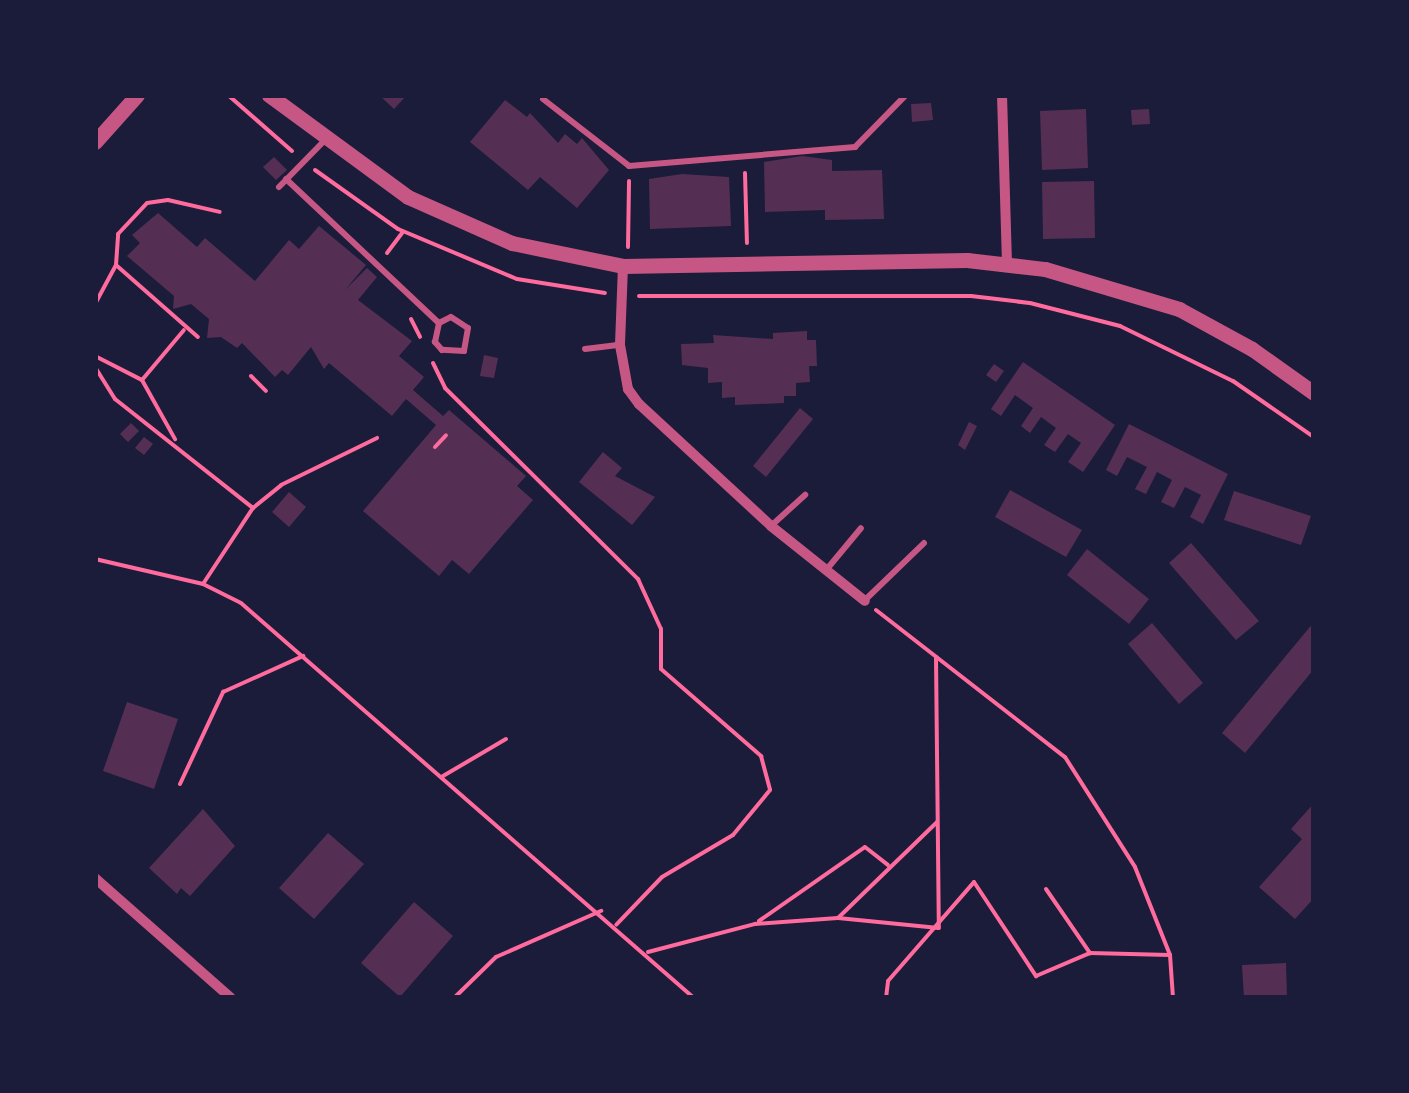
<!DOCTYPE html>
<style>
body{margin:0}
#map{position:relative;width:1409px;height:1093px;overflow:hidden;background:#1b1b3a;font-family:"Sofia Sans Condensed",sans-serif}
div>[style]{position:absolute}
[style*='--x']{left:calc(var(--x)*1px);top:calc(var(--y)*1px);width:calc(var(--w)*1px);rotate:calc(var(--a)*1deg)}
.building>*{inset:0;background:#542f53}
.path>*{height:4px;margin:-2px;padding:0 2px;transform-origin:2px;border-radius:2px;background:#ff6b9d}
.service>*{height:6px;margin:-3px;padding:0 3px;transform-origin:3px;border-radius:3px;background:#c65784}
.minor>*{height:10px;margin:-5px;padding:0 5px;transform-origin:5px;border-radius:5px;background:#c65784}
.tertiary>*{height:15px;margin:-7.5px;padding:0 7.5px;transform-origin:7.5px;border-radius:7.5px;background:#c65784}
span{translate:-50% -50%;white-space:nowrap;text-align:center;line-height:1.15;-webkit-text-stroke:10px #1b1b3a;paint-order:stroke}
.frame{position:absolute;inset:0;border:98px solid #1b1b3a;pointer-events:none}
</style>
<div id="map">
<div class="building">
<i style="clip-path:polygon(379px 95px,407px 95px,394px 109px)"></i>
<i style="clip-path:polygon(505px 100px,527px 117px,530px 113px,558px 143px,565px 134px,577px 144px,582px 138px,609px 170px,577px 208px,540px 177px,528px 190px,470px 142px)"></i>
<i style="clip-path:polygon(931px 103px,933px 120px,912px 122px,911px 104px)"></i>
<i style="clip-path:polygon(1086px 109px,1088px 168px,1042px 170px,1040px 111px)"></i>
<i style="clip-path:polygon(1149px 109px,1150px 124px,1132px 125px,1131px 110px)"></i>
<i style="clip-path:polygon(802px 156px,832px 160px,832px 171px,882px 170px,884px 219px,825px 220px,825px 210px,765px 212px,764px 162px)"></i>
<i style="clip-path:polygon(274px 157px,287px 170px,276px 180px,263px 167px)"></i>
<i style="clip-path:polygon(682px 174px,729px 177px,731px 226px,650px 229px,649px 179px)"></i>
<i style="clip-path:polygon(1094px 181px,1095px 238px,1043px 239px,1042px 182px)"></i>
<i style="clip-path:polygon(158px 213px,197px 247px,205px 238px,255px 281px,289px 240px,299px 249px,319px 226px,366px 265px,345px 290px,367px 268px,377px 277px,358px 300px,412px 341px,399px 356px,424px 377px,413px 390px,443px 416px,449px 410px,526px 476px,517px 486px,533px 500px,469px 574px,452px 560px,439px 576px,363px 511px,436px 425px,406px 399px,392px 416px,329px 363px,324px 369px,311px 347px,288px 375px,282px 370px,275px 377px,242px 343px,237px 348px,221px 337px,207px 338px,209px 319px,191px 304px,173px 309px,174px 296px,127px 256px,140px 243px,132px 235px)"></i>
<i style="clip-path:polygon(807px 331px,807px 340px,816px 340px,817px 366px,809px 366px,810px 382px,796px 383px,796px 396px,784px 396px,784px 403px,735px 405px,735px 397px,722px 398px,722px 382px,708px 383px,708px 368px,682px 365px,681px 344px,714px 343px,713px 335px,773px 339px,773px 333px)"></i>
<i style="clip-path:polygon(484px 355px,498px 358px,494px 378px,480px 376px)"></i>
<i style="clip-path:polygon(1023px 362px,1115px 425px,1083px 472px,1068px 462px,1081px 443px,1068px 434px,1055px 452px,1044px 445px,1056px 428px,1041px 417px,1030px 433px,1021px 426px,1033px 408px,1015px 395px,1001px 416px,991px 409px)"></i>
<i style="clip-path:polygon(994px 364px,1004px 371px,996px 382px,986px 375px)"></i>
<i style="clip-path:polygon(800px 408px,813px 419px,766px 477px,753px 466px)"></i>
<i style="clip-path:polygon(969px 422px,977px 426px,965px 450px,958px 445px)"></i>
<i style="clip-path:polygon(131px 423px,139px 431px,128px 442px,120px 434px)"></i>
<i style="clip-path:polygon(1129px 424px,1228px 474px,1203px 524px,1190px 517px,1201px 495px,1185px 487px,1174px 508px,1161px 502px,1172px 480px,1157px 472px,1146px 494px,1135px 489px,1147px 467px,1127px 457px,1117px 476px,1106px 470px)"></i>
<i style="clip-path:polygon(144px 437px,153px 444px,144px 455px,135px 448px)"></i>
<i style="clip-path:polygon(603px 452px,622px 468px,615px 476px,655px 497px,632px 525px,579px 482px)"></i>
<i style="clip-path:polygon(1010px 490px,1082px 530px,1066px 557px,995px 517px)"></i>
<i style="clip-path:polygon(1234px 491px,1311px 516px,1301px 545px,1224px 520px)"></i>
<i style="clip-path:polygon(289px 492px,306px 507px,289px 527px,272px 512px)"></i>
<i style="clip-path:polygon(1191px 543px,1259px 621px,1236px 640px,1169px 563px)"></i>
<i style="clip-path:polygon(1087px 549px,1149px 599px,1129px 624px,1067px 575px)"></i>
<i style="clip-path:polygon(1314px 622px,1314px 669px,1245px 753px,1222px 733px)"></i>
<i style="clip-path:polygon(1152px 623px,1203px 683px,1179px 704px,1128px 644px)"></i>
<i style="clip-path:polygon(127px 702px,178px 719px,154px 789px,103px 771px)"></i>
<i style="clip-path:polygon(1314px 803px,1314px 898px,1295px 919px,1259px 887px,1302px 839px,1291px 829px)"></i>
<i style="clip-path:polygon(203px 809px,235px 846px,190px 896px,181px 888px,177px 894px,149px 868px)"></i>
<i style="clip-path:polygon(328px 833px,364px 864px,314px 919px,279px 888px)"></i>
<i style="clip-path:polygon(414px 902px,453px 936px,400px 997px,361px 963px)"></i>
<i style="clip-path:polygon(1286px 963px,1287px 998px,1244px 998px,1242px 965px)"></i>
</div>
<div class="path">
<i style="--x:228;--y:95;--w:85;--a:41.2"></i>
<i style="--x:315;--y:170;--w:102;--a:35.4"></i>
<i style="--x:398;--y:229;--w:129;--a:22.8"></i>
<i style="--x:517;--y:279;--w:89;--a:9"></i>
<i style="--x:745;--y:173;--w:70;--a:88.4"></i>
<i style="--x:628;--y:247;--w:66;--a:-89.1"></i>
<i style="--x:387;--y:253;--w:25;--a:-53"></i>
<i style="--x:116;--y:265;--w:109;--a:41.3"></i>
<i style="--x:639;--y:296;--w:332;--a:0"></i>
<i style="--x:971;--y:296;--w:59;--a:6.8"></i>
<i style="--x:1030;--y:303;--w:93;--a:14.3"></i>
<i style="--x:1120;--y:326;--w:126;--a:26"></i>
<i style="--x:1233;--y:381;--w:98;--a:34.7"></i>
<i style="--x:95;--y:304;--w:44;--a:-61.7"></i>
<i style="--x:116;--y:265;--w:31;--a:-86"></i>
<i style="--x:118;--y:234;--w:42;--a:-46.9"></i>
<i style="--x:147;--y:203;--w:21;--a:-8"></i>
<i style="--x:168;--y:200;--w:53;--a:13"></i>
<i style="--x:411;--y:319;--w:20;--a:63"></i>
<i style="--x:95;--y:356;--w:53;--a:27.1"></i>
<i style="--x:142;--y:380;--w:68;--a:60.8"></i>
<i style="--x:433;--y:363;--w:28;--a:64"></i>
<i style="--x:445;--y:388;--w:272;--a:44.7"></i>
<i style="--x:638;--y:579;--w:55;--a:65.3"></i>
<i style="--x:661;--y:629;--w:40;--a:90"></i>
<i style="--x:661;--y:669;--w:133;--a:41"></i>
<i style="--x:761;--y:756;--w:35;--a:75"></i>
<i style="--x:770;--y:790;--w:58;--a:129.4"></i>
<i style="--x:733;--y:835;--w:82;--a:149.4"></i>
<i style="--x:662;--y:877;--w:66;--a:133.8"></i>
<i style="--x:95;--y:367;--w:38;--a:58"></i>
<i style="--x:115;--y:399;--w:176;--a:38.3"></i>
<i style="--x:251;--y:376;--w:21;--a:45"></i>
<i style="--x:142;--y:380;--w:65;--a:-50"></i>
<i style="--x:435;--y:447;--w:16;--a:-47"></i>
<i style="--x:95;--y:559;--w:111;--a:13"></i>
<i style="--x:203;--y:584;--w:42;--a:26.6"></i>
<i style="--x:241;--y:603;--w:601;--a:41.09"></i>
<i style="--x:203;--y:584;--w:91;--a:-56.7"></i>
<i style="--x:253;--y:508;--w:36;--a:-39"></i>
<i style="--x:281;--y:485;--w:107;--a:-26.1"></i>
<i style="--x:876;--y:610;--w:239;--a:37.9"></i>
<i style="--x:1065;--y:757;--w:130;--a:57.5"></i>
<i style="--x:1135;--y:867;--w:95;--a:68.3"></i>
<i style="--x:1170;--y:955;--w:43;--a:86"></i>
<i style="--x:936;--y:657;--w:271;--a:89.4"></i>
<i style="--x:443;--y:776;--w:73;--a:-30.4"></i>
<i style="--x:180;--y:784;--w:102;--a:-64.9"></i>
<i style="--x:223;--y:692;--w:88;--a:-24.2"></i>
<i style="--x:1046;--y:889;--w:78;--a:55.5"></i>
<i style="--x:1090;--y:953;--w:80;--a:1.4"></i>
<i style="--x:838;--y:918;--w:138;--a:-44.1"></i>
<i style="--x:759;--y:921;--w:129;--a:-34.9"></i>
<i style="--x:865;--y:847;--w:29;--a:38"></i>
<i style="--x:648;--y:952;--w:111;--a:-14.7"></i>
<i style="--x:755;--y:924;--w:83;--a:-4.1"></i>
<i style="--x:838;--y:918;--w:101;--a:5.7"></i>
<i style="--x:454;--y:998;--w:59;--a:-44.3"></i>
<i style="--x:496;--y:957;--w:115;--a:-23.7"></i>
<i style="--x:886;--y:998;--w:17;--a:-83"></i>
<i style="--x:888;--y:981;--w:131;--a:-49"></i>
<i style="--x:974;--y:882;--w:113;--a:56.6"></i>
<i style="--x:1036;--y:976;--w:59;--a:-23.1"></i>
</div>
<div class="service">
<i style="--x:543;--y:99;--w:109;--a:37.9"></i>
<i style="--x:629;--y:166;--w:227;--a:-4.8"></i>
<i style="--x:855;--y:147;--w:73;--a:-45.6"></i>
<i style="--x:286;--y:179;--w:210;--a:43.3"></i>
<i style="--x:439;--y:323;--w:13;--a:-27"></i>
<i style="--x:451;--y:317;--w:20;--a:33"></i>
<i style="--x:468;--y:328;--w:23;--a:100"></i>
<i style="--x:464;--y:351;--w:22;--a:-177"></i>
<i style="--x:442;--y:350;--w:11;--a:-131"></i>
<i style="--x:435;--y:342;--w:19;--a:-78"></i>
<i style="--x:279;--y:187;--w:64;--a:-45.6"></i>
<i style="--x:585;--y:349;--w:35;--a:-7"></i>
<i style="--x:772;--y:525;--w:45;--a:-42.3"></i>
<i style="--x:827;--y:569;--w:53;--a:-50.3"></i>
<i style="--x:865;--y:600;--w:82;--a:-44"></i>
</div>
<div class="minor">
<i style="--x:1002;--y:95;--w:167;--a:88.3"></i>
<i style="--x:623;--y:266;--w:79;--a:92.2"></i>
<i style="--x:620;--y:345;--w:45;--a:79.7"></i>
<i style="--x:628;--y:389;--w:19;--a:54"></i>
<i style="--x:639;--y:404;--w:180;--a:42.7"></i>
<i style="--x:771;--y:526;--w:120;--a:38.6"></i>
<i style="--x:95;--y:878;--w:181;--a:41.4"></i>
</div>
<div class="tertiary">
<i style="--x:269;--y:95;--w:172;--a:36.3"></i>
<i style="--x:408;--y:197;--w:114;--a:23.9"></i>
<i style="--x:512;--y:243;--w:113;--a:11.7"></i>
<i style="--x:623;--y:266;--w:344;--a:-1"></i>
<i style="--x:967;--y:260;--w:79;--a:6.6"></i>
<i style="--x:1045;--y:269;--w:140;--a:16.6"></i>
<i style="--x:1179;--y:309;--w:83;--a:28.7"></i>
<i style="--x:1252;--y:349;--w:76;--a:35.4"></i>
<i style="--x:95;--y:142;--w:63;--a:-48.2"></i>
</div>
<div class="frame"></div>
</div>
